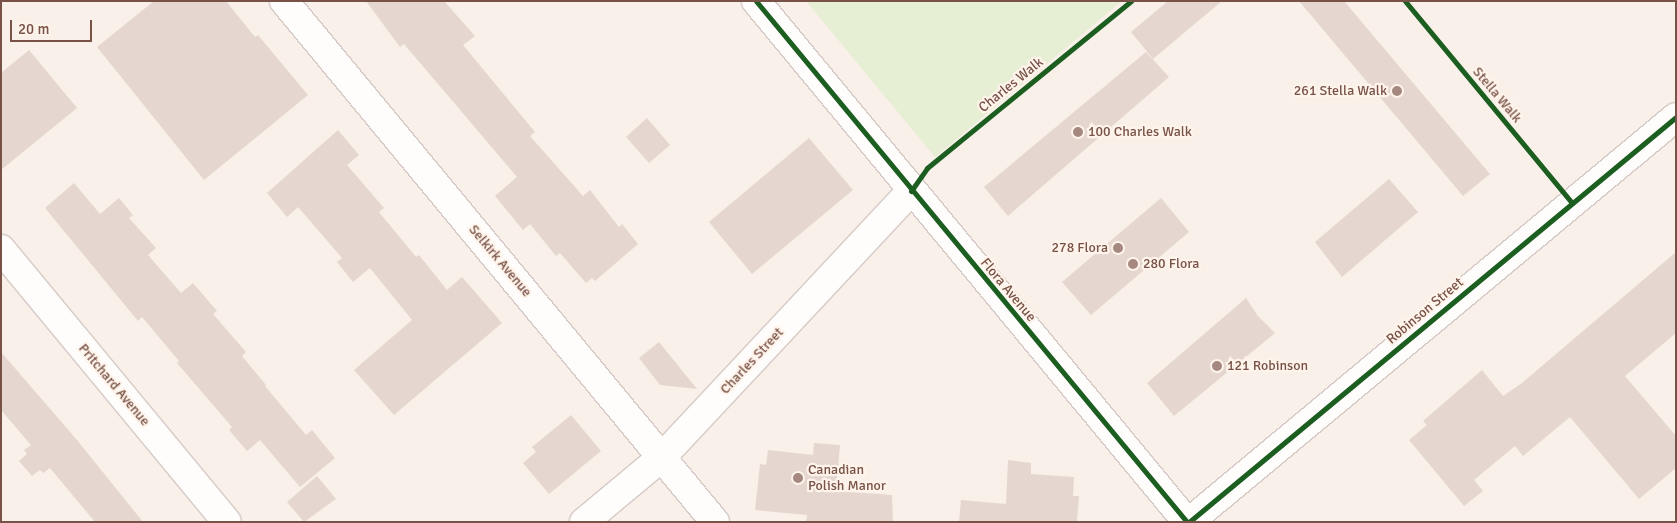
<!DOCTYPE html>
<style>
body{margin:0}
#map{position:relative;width:1677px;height:523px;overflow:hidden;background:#f8f0e9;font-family:Signika,sans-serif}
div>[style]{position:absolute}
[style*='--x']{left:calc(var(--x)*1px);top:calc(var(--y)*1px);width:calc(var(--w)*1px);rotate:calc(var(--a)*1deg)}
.green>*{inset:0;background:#e6eed3}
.building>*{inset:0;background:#e5d7d0}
.roads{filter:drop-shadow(1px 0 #d6cbc6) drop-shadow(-1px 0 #d6cbc6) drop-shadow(0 1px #d6cbc6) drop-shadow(0 -1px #d6cbc6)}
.minor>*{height:28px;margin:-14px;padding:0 14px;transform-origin:14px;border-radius:14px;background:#fefdfc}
.secondary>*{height:28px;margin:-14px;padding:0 14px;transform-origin:14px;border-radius:14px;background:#fefdfc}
.cycleway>*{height:5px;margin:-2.5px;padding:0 2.5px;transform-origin:2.5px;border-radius:2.5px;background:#1b5e20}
.dots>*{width:14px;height:14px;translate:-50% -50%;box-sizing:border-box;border:2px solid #fff4eb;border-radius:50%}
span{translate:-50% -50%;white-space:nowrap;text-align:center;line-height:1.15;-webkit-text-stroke:4.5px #fff4eb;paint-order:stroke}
.street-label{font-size:14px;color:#785247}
.poi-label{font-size:14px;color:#785247}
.right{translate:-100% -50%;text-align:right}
.left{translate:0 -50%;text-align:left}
.frame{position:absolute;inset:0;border:2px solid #785247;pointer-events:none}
.scale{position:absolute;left:10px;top:20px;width:82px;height:22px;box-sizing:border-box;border:2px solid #785247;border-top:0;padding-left:6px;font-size:15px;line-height:18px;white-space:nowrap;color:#785247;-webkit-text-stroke:4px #fff4eb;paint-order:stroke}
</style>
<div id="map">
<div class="green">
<i style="clip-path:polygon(806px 1px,1122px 1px,935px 157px)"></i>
</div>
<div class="building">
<i style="clip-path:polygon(154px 1px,226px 1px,255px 37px,258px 35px,308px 95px,204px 180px,97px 47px)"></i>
<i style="clip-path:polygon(366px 1px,444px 1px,475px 36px,463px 45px,535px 132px,530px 136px,583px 196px,590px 190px,619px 227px,622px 224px,638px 244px,595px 281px,592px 278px,586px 283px,560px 253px,556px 256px,530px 224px,523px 230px,495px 196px,517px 177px,404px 44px,400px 47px)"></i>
<i style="clip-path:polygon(1168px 1px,1222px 1px,1153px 59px,1131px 32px)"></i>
<i style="clip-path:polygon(1299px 1px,1344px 1px,1490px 174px,1463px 196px)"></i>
<i style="clip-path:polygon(29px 50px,77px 108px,1px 170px,1px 73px)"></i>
<i style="clip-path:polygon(1146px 52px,1169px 77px,1008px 216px,984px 187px)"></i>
<i style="clip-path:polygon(647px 118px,670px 145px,649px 163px,626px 137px)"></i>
<i style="clip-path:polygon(338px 130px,359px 155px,347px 165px,384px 208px,379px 212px,416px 257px,419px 255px,447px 290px,462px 277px,502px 323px,394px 415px,354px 370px,412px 320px,370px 268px,353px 282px,337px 262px,342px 258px,298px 207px,287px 217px,267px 193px)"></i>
<i style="clip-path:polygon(809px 138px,853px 190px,752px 274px,709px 222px)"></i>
<i style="clip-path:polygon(1389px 179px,1418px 212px,1342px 277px,1315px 242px)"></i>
<i style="clip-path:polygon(74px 183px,100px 214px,119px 198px,133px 215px,129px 218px,156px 248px,148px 255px,181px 293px,193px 283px,217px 311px,213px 314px,246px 352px,242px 356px,266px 385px,265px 386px,306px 435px,312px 430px,335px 458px,300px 487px,260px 440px,247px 451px,229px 430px,232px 427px,177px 363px,179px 361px,142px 317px,138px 321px,45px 208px)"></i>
<i style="clip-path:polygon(1161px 198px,1189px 232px,1091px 315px,1062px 282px)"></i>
<i style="clip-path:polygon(1676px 252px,1676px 333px,1625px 376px,1676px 436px,1676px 468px,1639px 499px,1570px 417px,1523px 456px,1515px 446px,1474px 480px,1483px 491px,1464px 506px,1409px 440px,1427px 425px,1423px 421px,1482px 370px,1503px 396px,1522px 383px)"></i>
<i style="clip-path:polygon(1246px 298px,1258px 316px,1275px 333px,1174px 416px,1147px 383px)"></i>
<i style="clip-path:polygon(659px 342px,697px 389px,660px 385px,639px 358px)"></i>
<i style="clip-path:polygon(1px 352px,77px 440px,143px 522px,95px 522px,50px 468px,43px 473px,40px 470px,32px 476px,19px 461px,27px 454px,24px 450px,31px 445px,1px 410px)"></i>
<i style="clip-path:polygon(571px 415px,601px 451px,549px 494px,523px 463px,536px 452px,532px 447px)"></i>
<i style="clip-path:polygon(814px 443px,840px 445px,836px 491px,892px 495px,893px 522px,806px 522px,807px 515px,755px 510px,760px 464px,766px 465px,768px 450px,813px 455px)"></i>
<i style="clip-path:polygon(1008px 460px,1031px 463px,1031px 474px,1074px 477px,1073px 496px,1079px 496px,1077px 522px,959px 522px,961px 500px,1006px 504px)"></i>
<i style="clip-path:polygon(317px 476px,336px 499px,304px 522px,287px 502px)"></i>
</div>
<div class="roads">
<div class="minor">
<i style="--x:756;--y:1;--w:676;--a:50.4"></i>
<i style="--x:1;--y:249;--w:354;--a:50.4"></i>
<i style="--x:584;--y:522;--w:102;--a:-39.8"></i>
<i style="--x:662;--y:457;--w:364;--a:-46.9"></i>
<i style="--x:1189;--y:522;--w:633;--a:-39.75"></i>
</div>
<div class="secondary">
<i style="--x:284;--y:1;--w:676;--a:50.4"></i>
</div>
</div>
<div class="cycleway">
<i style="--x:756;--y:1;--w:676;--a:50.4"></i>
<i style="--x:1405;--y:1;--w:262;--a:50.4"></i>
<i style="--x:911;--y:191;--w:28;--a:-55"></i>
<i style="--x:927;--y:168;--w:264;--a:-39.3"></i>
<i style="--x:1189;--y:522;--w:633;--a:-39.75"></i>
</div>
<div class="dots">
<i style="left:1397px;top:91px;background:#a58980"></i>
<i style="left:1078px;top:132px;background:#a58980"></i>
<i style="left:1118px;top:248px;background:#a58980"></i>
<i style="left:1133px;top:264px;background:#a58980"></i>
<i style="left:1217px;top:366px;background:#a58980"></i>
<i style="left:798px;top:478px;background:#a58980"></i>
</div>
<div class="street-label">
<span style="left:1011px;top:85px;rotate:-39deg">Charles Walk</span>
<span style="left:1497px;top:95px;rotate:50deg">Stella Walk</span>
<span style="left:500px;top:261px;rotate:50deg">Selkirk Avenue</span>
<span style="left:1008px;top:290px;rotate:50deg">Flora Avenue</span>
<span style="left:1425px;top:311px;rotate:-40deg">Robinson Street</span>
<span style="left:752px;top:361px;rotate:-47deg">Charles Street</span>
<span style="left:114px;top:385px;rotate:50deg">Pritchard Avenue</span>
</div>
<div class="poi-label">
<span class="right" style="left:1387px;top:91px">261 Stella Walk</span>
<span class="left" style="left:1088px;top:132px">100 Charles Walk</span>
<span class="right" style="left:1108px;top:248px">278 Flora</span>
<span class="left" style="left:1143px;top:264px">280 Flora</span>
<span class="left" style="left:1227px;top:366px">121 Robinson</span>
<span class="left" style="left:808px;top:478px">Canadian<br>Polish Manor</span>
</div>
<div class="frame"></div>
<div class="scale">20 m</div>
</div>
